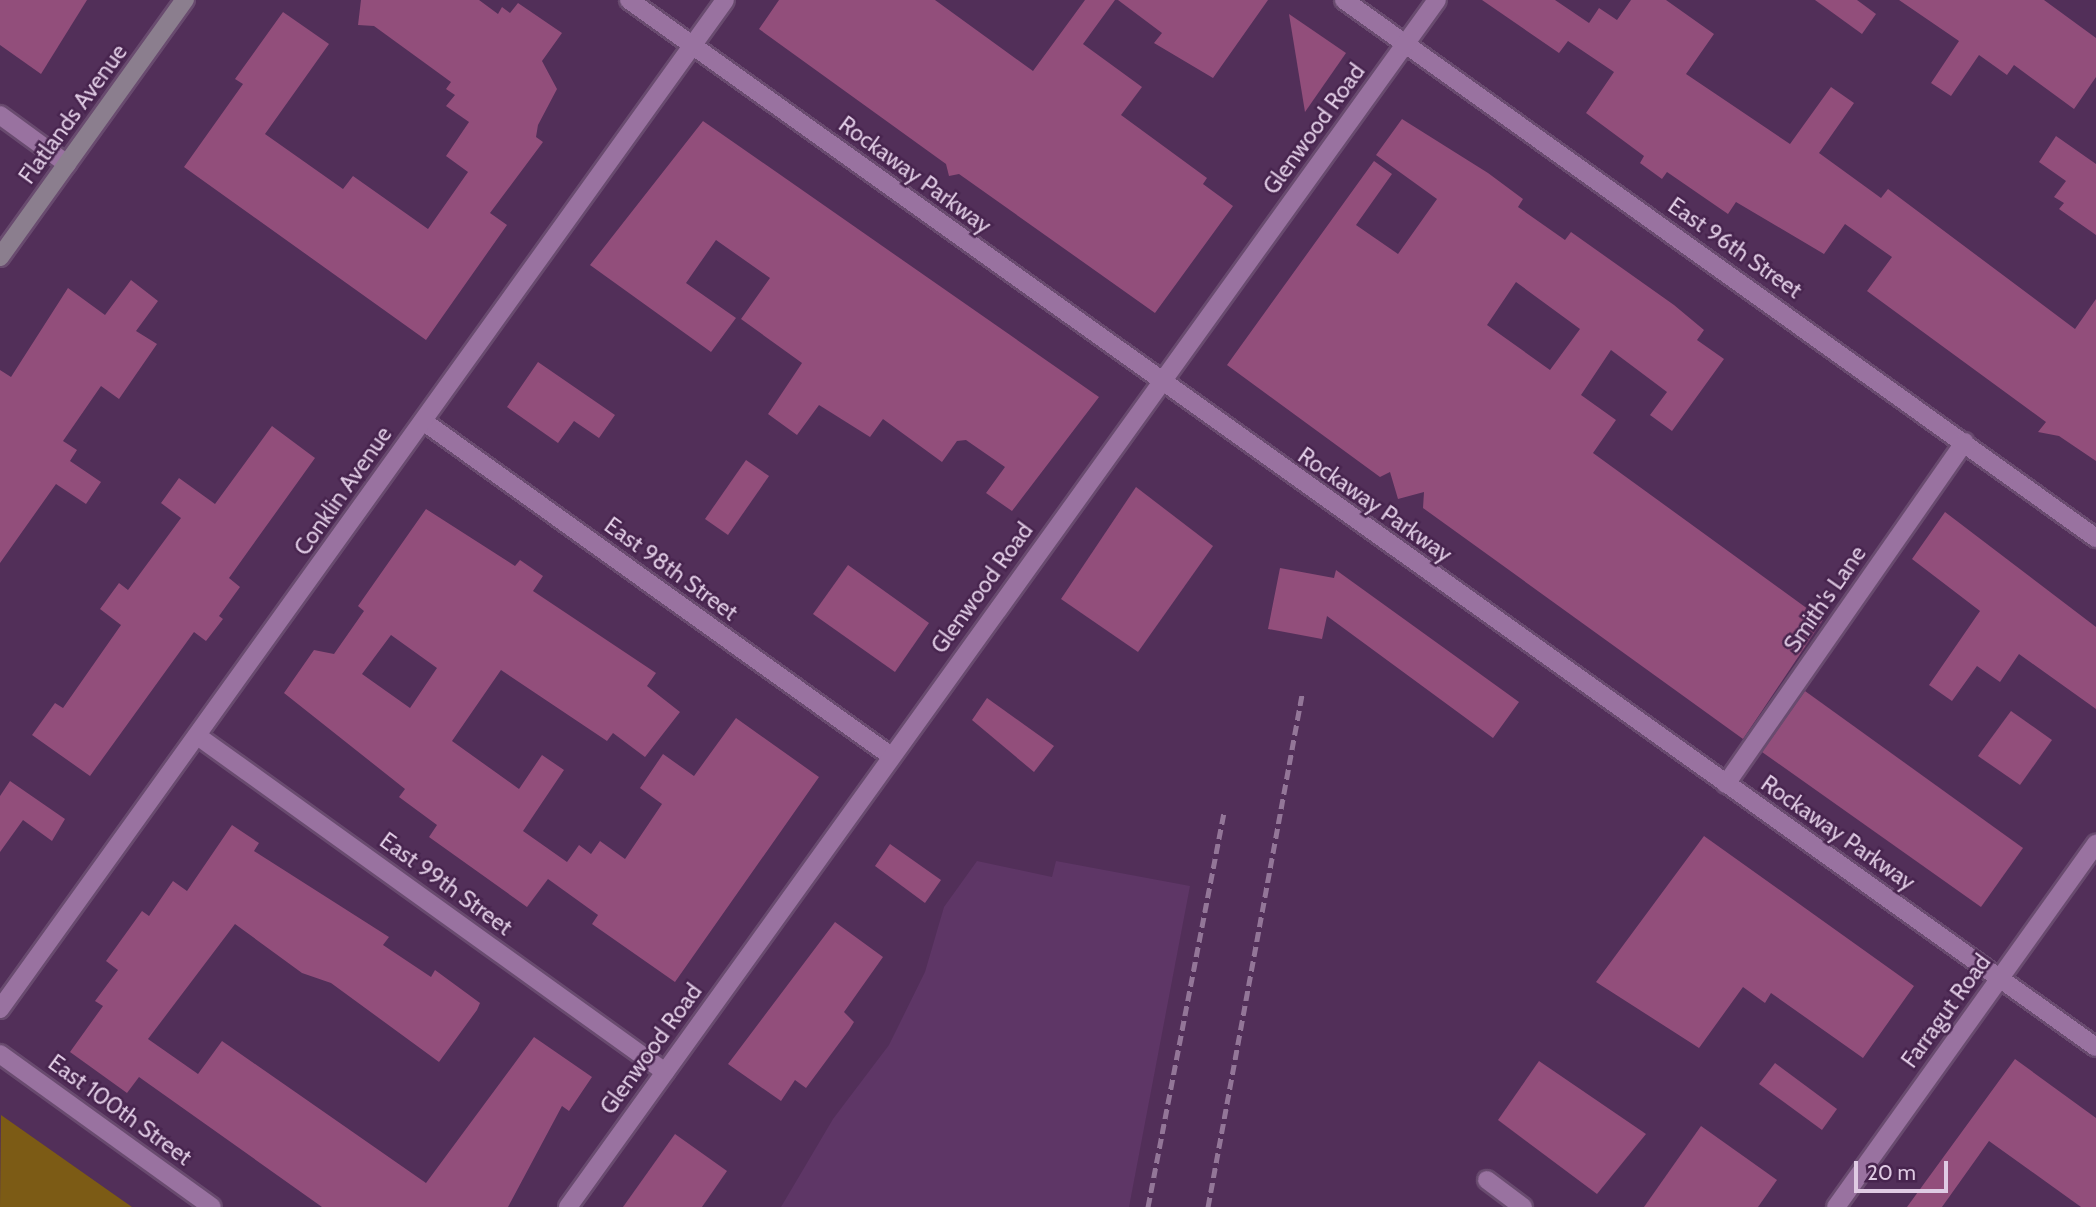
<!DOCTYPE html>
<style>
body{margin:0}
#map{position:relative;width:2096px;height:1207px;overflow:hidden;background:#522f59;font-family:Cabin,sans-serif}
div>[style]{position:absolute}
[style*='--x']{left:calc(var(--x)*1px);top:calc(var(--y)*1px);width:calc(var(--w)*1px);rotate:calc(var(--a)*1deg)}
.built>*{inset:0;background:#5e3666}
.green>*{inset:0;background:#7c5b15}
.building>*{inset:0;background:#924e7b}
.roads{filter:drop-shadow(2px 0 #694b6f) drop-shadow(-2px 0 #694b6f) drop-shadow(0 2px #694b6f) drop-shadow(0 -2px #694b6f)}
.minor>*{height:18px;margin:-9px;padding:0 9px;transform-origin:9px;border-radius:9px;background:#9972a0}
.tertiary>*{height:18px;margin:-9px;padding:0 9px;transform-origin:9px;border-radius:9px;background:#9972a0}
.secondary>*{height:18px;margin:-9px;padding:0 9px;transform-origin:9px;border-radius:9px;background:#8b7e8e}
.rail>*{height:5px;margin-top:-2.5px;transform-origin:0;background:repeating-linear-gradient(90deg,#937698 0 10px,transparent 0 15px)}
span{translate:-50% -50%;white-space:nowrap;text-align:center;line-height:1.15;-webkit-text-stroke:5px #47244e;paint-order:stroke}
.street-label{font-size:23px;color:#dfcae3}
.scale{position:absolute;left:1854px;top:1161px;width:94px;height:32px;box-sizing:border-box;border:4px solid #dfcae3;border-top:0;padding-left:9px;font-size:21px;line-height:24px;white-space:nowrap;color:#dfcae3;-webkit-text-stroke:5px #47244e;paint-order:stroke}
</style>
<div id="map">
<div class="built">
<i style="clip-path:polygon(977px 861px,1052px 877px,1056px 861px,1190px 886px,1129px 1207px,781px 1207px,833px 1119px,889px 1045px,925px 972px,944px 907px)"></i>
</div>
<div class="green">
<i style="clip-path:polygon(1px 1115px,112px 1193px,132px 1207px,0 1207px)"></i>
</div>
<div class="building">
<i style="clip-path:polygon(0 0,87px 0,41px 74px,0 45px)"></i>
<i style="clip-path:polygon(361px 0,479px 0,498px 14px,502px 7px,510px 13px,518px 3px,562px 33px,542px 61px,557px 89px,538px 125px,536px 137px,543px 142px,490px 213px,507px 225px,426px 340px,184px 167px,243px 84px,235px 79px,283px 12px,329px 44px,265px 134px,343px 189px,353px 176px,428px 229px,468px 172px,446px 156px,469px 122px,446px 106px,455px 95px,446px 89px,451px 82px,374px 26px,358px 25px)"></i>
<i style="clip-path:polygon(779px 0,935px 0,1033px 71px,1085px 0,1115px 0,1083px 44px,1142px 87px,1121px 115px,1207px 178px,1203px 184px,1233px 206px,1155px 313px,959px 174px,949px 176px,946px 164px,759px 29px)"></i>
<i style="clip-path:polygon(1118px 0,1268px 0,1213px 78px,1154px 43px,1162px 33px)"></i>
<i style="clip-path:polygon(1482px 0,1555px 0,1589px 23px,1599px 8px,1617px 20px,1631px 0,1666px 0,1714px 34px,1686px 74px,1790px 144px,1831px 87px,1854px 103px,1819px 153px,1881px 198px,1888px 189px,2075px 329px,2096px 299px,2096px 461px,2059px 436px,2038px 432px,2046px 422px,1867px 291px,1892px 257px,1845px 224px,1824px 254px,1736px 202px,1728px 214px,1667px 172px,1662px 179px,1640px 163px,1644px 156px,1586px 113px,1614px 72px,1568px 41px,1559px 53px)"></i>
<i style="clip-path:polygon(1815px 0,1857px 0,1876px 14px,1862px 34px)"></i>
<i style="clip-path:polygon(1899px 0,2044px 0,2096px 38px,2096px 77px,2074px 109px,2014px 65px,2007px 75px,1979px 55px,1951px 96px,1931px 83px,1959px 41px)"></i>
<i style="clip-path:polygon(1289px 14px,1346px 53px,1305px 112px)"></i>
<i style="clip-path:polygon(evenodd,1402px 119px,1488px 173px,1523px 199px,1518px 207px,1565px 240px,1571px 232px,1674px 305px,1704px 330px,1697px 340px,1724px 359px,1672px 431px,1650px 415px,1667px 392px,1611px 350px,1581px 395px,1616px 420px,1593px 453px,1823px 620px,1743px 739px,1423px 508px,1424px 492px,1398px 499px,1390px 472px,1380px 477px,1227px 365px,1374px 161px,1392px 174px,1356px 225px,1398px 254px,1437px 199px,1376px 155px,1402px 119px,1516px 282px,1580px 329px,1550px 370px,1487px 325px,1516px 282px)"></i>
<i style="clip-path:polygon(703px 121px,1099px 397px,1012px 511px,986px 493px,1005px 467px,966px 440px,957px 441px,942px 462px,883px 419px,870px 437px,819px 405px,797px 435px,768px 414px,802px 363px,741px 319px,770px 278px,716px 240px,686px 283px,736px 318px,711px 352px,590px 265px)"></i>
<i style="clip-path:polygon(2056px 136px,2096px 164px,2096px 235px,2059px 209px,2064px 203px,2054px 197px,2066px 181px,2039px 162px)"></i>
<i style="clip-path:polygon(131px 280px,158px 301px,136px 331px,157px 344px,119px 399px,101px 386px,63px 441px,77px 450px,70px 461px,101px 482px,86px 504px,56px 484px,0 563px,0 370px,11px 377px,68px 288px,105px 315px)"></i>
<i style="clip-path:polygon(538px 362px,615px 415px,599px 438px,574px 421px,558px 443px,507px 407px)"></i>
<i style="clip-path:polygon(272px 426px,315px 458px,229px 578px,240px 587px,219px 616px,223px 619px,206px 641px,194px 632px,90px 776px,32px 735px,55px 703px,63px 708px,121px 625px,100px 609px,119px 583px,128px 590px,181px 518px,161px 503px,179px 478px,215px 504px)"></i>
<i style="clip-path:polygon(746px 460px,769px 476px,728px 535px,705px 519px)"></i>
<i style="clip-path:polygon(1136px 487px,1213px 546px,1138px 652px,1061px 599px)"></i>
<i style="clip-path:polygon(evenodd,426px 509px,515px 566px,520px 560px,543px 576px,533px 591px,656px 673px,647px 686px,680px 712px,645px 757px,613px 733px,607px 741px,501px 670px,452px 741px,519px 789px,542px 755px,564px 770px,523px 831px,567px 862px,579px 845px,591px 854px,600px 841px,625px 859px,662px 804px,640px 788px,663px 754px,694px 776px,736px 718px,819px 777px,675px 982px,592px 924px,598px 915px,548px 879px,527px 907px,429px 837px,437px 825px,399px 797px,405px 789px,284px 693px,314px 650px,334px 654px,364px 611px,358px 606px,426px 509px,391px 635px,437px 668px,410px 708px,362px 674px,391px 635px)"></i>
<i style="clip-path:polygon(1945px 512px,2096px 627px,2096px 709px,2019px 654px,2000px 682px,1977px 666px,1952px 701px,1929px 685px,1980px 611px,1912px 559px)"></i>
<i style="clip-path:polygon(848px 565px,929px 623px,895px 672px,813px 614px)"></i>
<i style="clip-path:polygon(1280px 568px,1334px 578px,1336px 570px,1519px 702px,1493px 738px,1327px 616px,1322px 639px,1268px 629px)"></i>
<i style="clip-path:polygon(1805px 691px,2023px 848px,1981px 907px,1762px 752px)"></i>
<i style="clip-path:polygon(987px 698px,1054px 746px,1034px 772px,972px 720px)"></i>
<i style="clip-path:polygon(2011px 711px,2052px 740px,2020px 785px,1978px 756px)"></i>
<i style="clip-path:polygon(10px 781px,65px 819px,52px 841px,23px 820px,0 852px,0 796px)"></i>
<i style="clip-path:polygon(232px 825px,259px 843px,254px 851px,389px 937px,383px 945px,431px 977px,435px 970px,480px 1003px,477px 1010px,439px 1062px,331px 983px,302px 973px,235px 924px,148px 1039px,198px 1074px,222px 1041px,426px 1183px,534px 1037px,592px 1077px,569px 1111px,562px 1106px,508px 1207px,322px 1207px,139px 1077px,127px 1093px,70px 1052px,103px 1006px,95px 1001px,118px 970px,106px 961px,142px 911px,149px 916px,173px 881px,187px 891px)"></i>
<i style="clip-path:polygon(1704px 836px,1914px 986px,1863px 1058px,1771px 993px,1765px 1003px,1743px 987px,1699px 1048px,1596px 982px)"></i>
<i style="clip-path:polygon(890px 844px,941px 880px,925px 903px,875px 866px)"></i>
<i style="clip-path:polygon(835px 922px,883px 957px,844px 1012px,854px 1022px,849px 1030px,806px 1088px,795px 1080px,781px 1101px,728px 1064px)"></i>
<i style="clip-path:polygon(2015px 1059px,2096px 1118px,2096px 1207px,2081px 1207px,1989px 1141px,1942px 1207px,1907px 1207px)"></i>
<i style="clip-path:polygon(1539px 1061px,1646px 1134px,1597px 1194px,1498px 1120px)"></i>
<i style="clip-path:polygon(1775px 1063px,1837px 1109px,1822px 1130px,1759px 1084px)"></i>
<i style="clip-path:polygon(1701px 1126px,1777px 1180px,1758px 1207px,1644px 1207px)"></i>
<i style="clip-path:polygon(675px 1134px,727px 1171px,702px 1207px,623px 1207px)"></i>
</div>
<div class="roads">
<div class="minor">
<i style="--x:1344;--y:0;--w:925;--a:35.58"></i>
<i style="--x:0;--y:115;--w:83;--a:36.2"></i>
<i style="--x:423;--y:421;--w:576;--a:35.6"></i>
<i style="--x:199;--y:737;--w:574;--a:35.71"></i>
<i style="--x:1726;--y:784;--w:417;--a:-55.1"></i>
<i style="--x:0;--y:1009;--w:1242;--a:-54.3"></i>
<i style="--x:0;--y:1054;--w:261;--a:35.8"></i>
<i style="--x:1487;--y:1180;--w:45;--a:36.9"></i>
<i style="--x:568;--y:1207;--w:1487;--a:-54.25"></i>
<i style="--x:1836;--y:1207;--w:447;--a:-54.4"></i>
</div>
<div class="tertiary">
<i style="--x:629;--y:0;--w:1802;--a:35.52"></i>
</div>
<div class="secondary">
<i style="--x:0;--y:257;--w:317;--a:-54.3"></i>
</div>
</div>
<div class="rail">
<i style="--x:1148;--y:1207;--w:401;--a:-79.1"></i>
<i style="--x:1208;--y:1207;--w:521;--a:-79.6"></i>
</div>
<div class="street-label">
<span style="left:73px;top:114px;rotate:-54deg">Flatlands Avenue</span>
<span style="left:1314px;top:129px;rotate:-54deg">Glenwood Road</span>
<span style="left:915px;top:175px;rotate:36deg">Rockaway Parkway</span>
<span style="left:1735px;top:248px;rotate:35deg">East 96th Street</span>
<span style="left:343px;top:491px;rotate:-55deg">Conklin Avenue</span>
<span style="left:1375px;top:505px;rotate:35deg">Rockaway Parkway</span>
<span style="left:671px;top:569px;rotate:36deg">East 98th Street</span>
<span style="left:982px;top:588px;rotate:-54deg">Glenwood Road</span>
<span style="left:1825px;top:599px;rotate:-55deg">Smith's Lane</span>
<span style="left:1838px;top:833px;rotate:35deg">Rockaway Parkway</span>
<span style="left:446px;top:884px;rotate:36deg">East 99th Street</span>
<span style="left:1946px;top:1011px;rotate:-54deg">Farragut Road</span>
<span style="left:651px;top:1049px;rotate:-54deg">Glenwood Road</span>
<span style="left:120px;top:1110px;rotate:36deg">East 100th Street</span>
</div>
<div class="scale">20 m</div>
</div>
